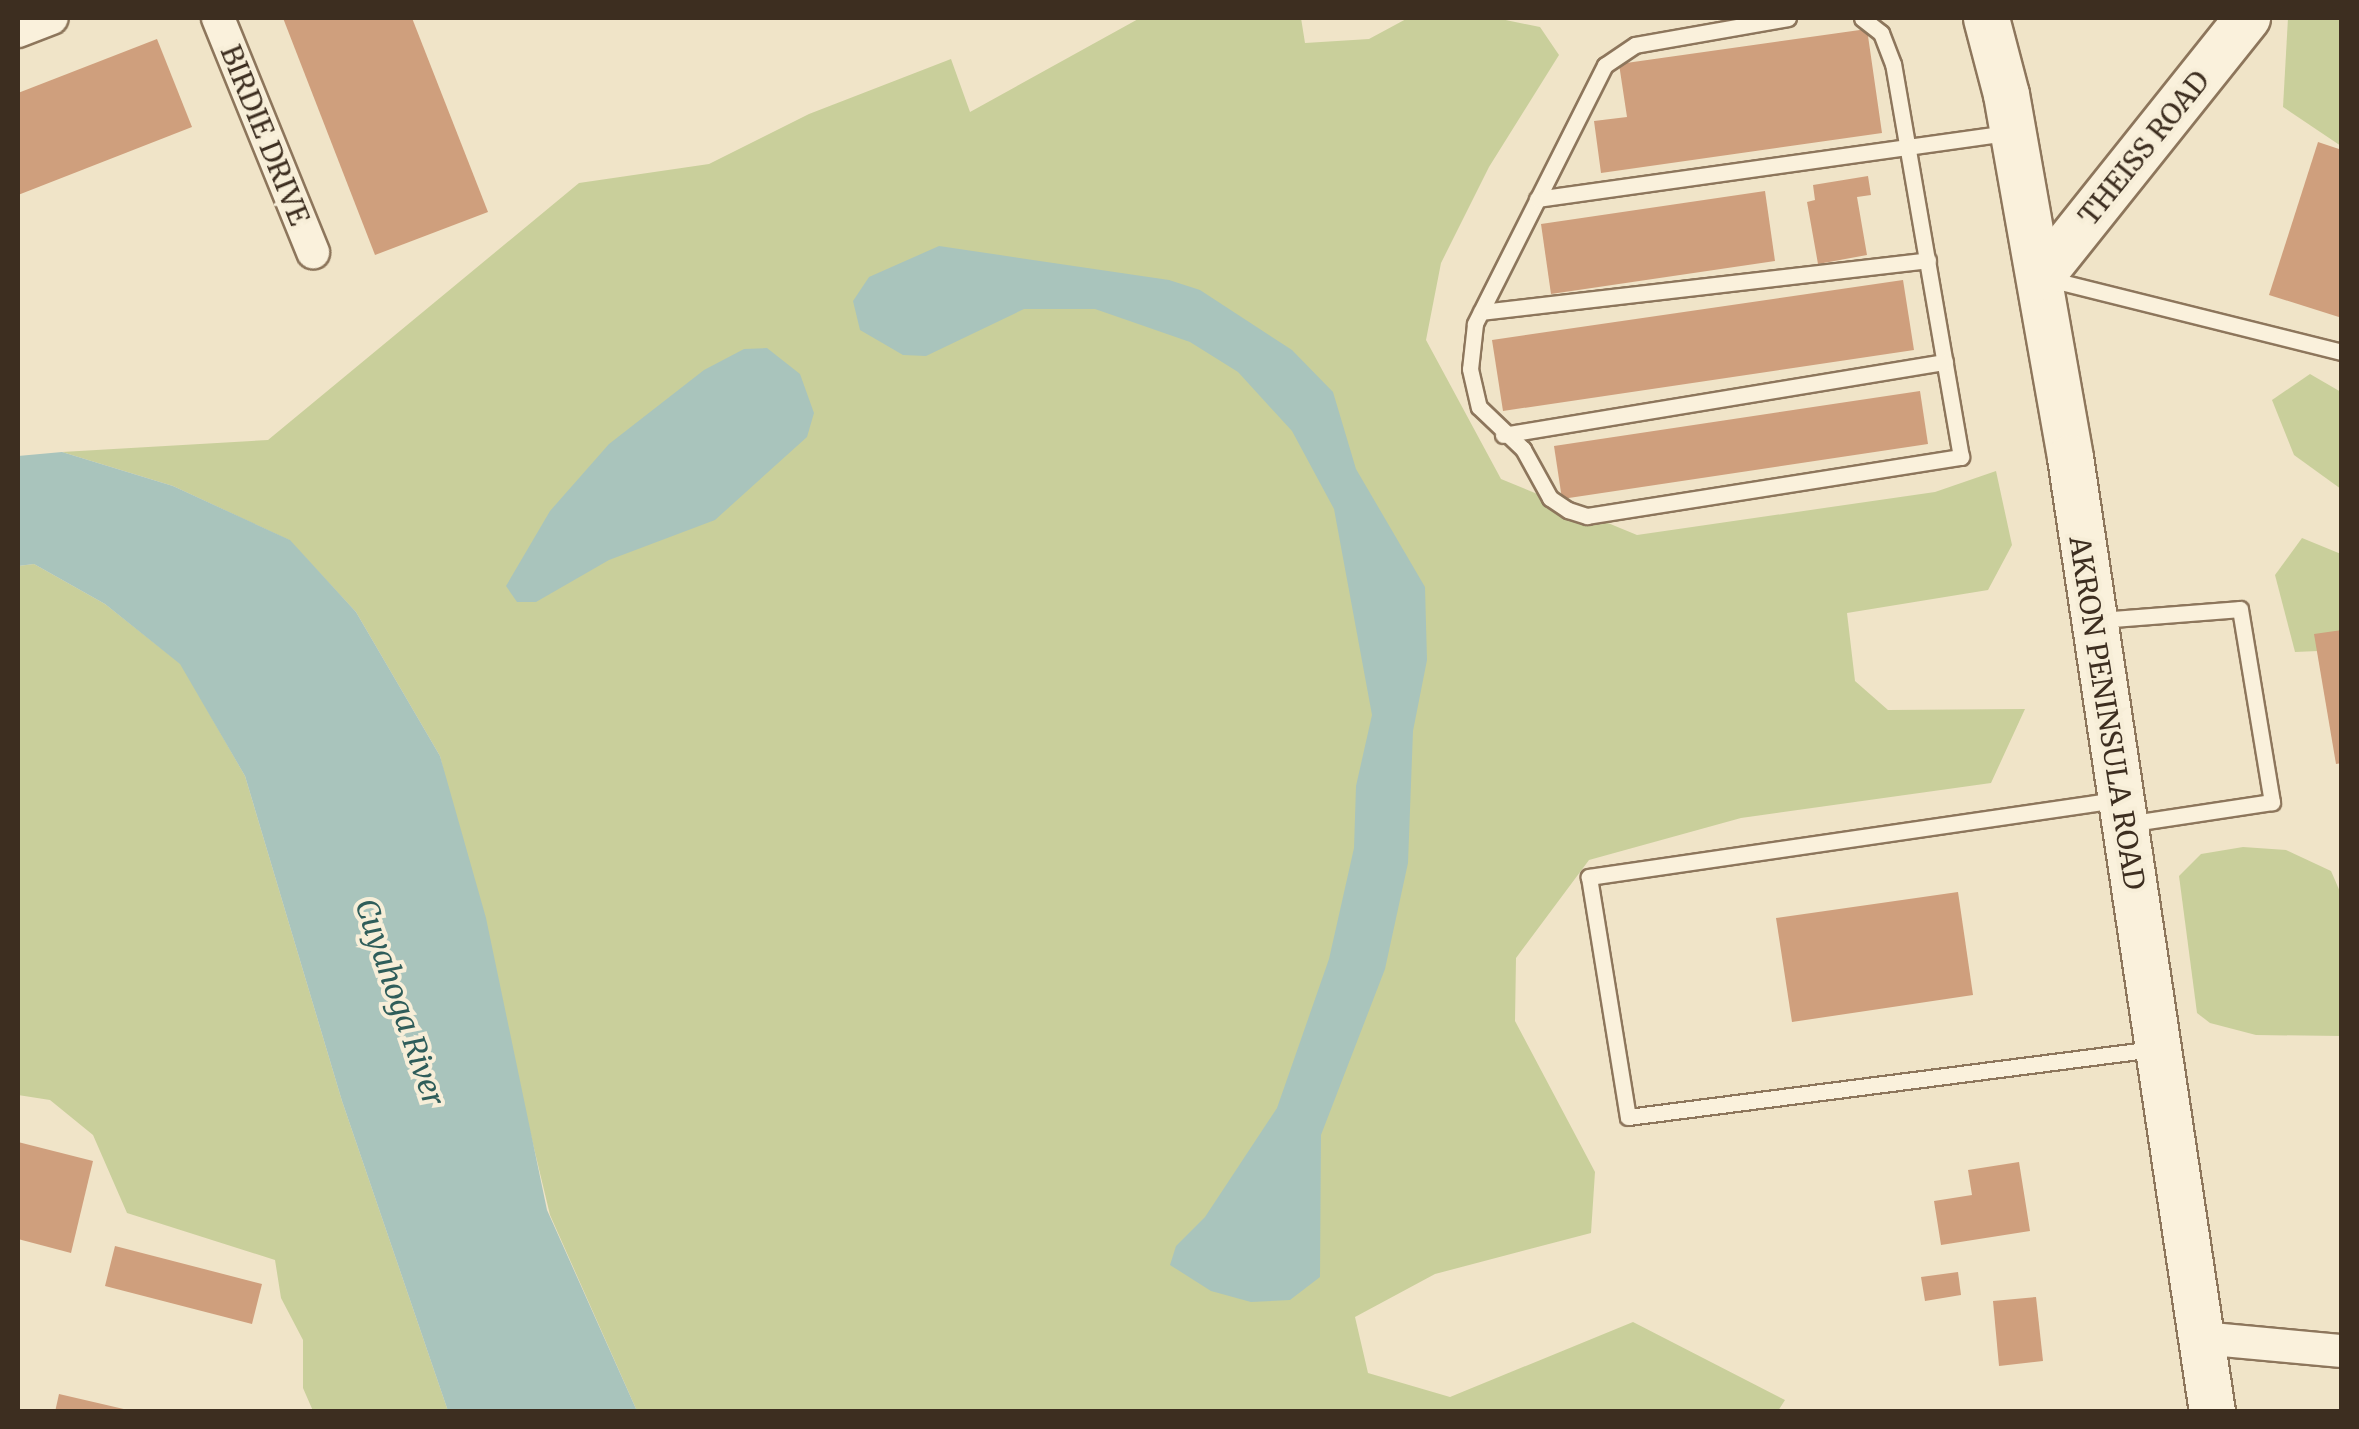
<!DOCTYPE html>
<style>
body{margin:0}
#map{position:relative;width:2359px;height:1429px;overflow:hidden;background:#f0e4c8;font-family:Merriweather,serif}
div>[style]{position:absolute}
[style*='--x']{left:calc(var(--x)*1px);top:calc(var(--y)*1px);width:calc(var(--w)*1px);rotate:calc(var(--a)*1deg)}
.green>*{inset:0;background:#c9cf9b}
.water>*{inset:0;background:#a9c4bc}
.building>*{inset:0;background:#cf9f7d}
.roads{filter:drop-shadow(2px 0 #8d765c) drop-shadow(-2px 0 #8d765c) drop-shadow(0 2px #8d765c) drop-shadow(0 -2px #8d765c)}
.lane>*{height:15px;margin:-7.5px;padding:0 7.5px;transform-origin:7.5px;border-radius:7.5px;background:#faf1dc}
.street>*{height:32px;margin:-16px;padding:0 16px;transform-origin:16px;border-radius:16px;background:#faf1dc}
.secondary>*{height:45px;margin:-22.5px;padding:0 22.5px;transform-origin:22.5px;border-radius:22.5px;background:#faf1dc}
span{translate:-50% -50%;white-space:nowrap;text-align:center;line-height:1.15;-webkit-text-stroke:8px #f7eed8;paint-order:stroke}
.street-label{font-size:28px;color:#3d2e20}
.water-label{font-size:30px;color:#2f5d5a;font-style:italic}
.frame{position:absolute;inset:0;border:20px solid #3d2e20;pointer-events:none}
</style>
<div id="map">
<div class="green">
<i style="clip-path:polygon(1140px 18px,1301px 18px,1305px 43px,1369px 39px,1408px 18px,1496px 18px,1540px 27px,1559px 55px,1489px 167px,1441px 263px,1426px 340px,1501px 479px,1637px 535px,1935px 492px,1996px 471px,2012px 545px,1988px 590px,1847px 613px,1855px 681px,1888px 710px,2025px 709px,1991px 783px,1741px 818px,1589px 860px,1516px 958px,1515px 1021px,1595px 1172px,1591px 1233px,1435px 1274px,1355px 1317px,1368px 1373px,1450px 1397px,1633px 1322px,1785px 1400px,1778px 1411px,637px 1411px,550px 1215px,440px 756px,356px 612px,289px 540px,173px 486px,62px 452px,268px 440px,579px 183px,709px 164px,809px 114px,951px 59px,970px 112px)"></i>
<i style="clip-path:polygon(2288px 18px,2341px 18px,2341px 146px,2283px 107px)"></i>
<i style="clip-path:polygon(2310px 374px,2341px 392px,2341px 489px,2294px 455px,2272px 400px)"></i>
<i style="clip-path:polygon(2302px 538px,2341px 554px,2341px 650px,2295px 652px,2275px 575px)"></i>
<i style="clip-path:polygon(34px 564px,105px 604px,181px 664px,245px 776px,342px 1101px,448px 1411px,313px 1411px,303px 1388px,303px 1340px,281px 1298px,275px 1260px,127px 1213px,93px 1135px,50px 1100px,18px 1095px,18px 566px)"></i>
<i style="clip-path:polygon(2243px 847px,2286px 850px,2331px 871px,2341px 894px,2341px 1036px,2256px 1035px,2210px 1023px,2197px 1013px,2179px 876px,2201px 854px)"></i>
</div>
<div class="water">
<i style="clip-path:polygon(939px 246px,1169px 280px,1200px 290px,1292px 350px,1333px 392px,1356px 469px,1425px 587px,1427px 660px,1413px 731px,1408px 863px,1385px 969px,1321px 1135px,1320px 1277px,1290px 1300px,1251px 1302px,1211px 1291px,1170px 1265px,1176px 1246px,1205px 1217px,1277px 1108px,1329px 959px,1354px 848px,1356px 786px,1372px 715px,1334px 509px,1292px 431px,1238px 372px,1190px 342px,1095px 309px,1024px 309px,926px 356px,903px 355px,860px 330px,853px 301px,869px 277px)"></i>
<i style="clip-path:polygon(767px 348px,800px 374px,814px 413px,807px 437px,715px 520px,609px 560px,536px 602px,517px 602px,506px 586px,550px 511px,609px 444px,704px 370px,744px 349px)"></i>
<i style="clip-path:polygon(62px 452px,173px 486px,290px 540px,356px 612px,440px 756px,486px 918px,547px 1210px,637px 1411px,448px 1411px,342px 1101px,245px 776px,180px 664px,105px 604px,34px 564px,18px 566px,18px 456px)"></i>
</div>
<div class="building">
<i style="clip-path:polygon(283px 18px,412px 18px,488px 212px,375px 255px)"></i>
<i style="clip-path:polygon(1867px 29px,1882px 133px,1601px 173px,1594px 121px,1627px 117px,1619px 64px)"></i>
<i style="clip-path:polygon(157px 39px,192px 127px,18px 195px,18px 93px)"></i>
<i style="clip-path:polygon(2318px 142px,2342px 150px,2342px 318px,2269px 295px)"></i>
<i style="clip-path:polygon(1868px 176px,1871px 195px,1857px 197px,1867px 255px,1818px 264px,1807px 202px,1815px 200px,1813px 185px)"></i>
<i style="clip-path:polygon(1765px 191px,1775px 261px,1551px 294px,1541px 224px)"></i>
<i style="clip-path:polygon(1903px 280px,1914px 350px,1503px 411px,1492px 340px)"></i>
<i style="clip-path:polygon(1920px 391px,1928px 444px,1562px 499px,1554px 446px)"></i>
<i style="clip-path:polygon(2342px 630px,2342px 763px,2336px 764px,2314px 634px)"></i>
<i style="clip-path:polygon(1958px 892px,1973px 995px,1792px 1022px,1776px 918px)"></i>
<i style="clip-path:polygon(18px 1142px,93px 1161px,71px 1253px,18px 1239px)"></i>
<i style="clip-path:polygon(2019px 1162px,2030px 1231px,1941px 1245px,1934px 1201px,1972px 1195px,1968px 1170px)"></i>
<i style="clip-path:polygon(115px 1246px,262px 1284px,252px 1324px,105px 1286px)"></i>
<i style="clip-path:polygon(1958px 1272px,1961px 1295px,1925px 1301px,1921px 1277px)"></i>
<i style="clip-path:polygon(2036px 1297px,2043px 1361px,1999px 1366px,1993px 1301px)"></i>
<i style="clip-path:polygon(59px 1394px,128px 1410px,128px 1412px,55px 1412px)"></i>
</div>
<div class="roads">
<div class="lane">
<i style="--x:1788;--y:18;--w:155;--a:170"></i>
<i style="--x:1635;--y:45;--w:36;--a:146"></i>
<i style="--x:1605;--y:65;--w:290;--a:116.7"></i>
<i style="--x:1475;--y:324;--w:45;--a:96.3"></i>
<i style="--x:1470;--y:369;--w:39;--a:77"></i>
<i style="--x:1479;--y:407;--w:61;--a:43.7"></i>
<i style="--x:1523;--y:449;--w:56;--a:61.1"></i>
<i style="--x:1550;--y:498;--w:22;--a:34"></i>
<i style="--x:1568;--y:510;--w:20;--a:18"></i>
<i style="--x:1587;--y:516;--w:379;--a:-9"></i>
<i style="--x:1961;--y:457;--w:399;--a:-99.8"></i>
<i style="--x:1893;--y:64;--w:33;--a:-111"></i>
<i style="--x:1881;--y:33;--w:24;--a:-142"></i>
<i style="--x:1537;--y:199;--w:477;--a:-8"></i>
<i style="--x:2049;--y:279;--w:302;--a:14"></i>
<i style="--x:1481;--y:312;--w:450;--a:-6.6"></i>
<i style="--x:1503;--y:435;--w:448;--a:-9.4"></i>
<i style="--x:2101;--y:620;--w:139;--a:-4.5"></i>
<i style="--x:2240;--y:609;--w:196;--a:80.6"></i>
<i style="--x:2272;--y:802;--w:147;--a:171.4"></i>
<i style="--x:2116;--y:800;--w:533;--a:171.69"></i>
<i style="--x:1589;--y:877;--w:243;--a:80.8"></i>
<i style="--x:1628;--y:1117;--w:530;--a:-7.37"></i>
</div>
<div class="street">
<i style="--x:218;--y:18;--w:253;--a:67.9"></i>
<i style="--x:18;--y:31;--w:36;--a:-21"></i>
<i style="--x:2201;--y:1338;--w:142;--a:5.3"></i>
</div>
<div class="secondary">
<i style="--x:1986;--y:18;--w:79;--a:75.3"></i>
<i style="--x:2006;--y:94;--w:369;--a:80"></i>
<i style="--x:2070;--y:457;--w:965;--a:81.54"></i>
<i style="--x:2040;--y:277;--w:332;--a:-51.4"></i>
</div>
</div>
<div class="street-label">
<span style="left:265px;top:135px;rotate:68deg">BIRDIE DRIVE</span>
<span style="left:2144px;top:148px;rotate:-51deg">THEISS ROAD</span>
<span style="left:2107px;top:713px;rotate:81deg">AKRON PENINSULA ROAD</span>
</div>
<div class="water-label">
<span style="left:400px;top:1002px;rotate:71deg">Cuyahoga River</span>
</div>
<div class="frame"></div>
</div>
